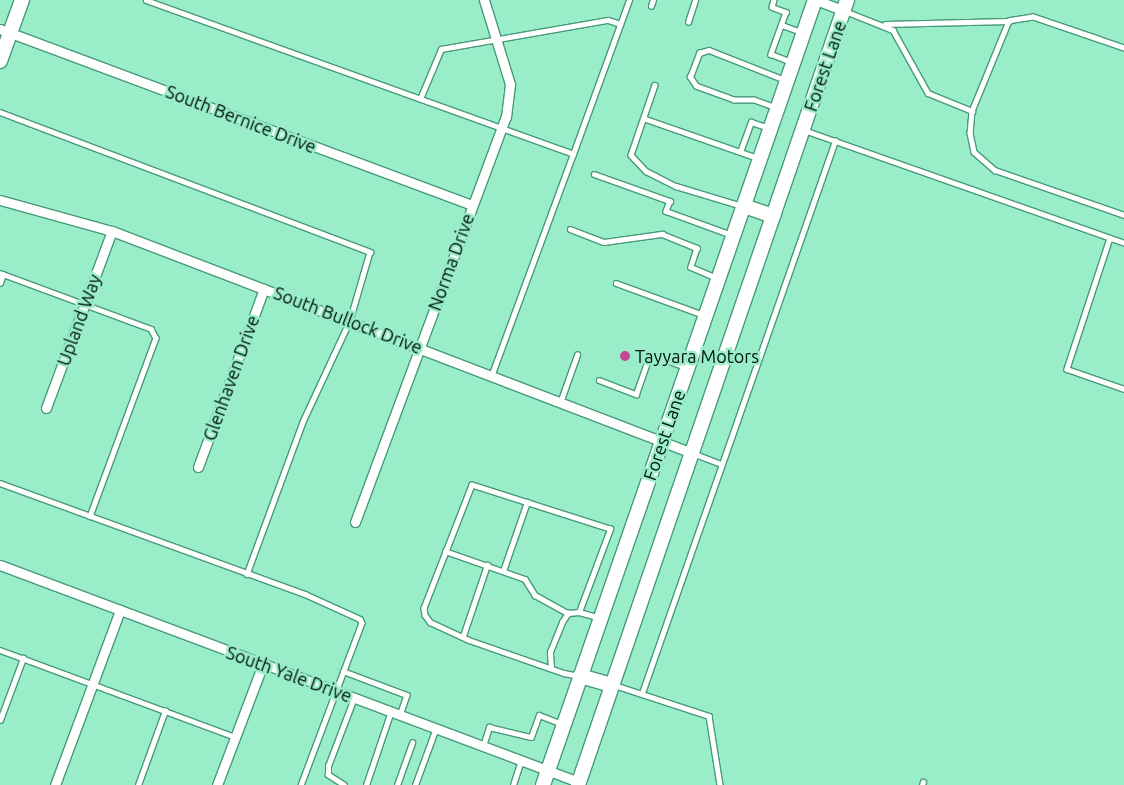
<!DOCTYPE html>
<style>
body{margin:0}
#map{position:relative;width:1124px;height:785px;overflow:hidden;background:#99edc9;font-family:Ubuntu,sans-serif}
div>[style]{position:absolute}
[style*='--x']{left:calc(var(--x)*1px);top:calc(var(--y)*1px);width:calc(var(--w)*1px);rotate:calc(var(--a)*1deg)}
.roads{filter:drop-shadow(1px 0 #469a79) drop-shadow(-1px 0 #469a79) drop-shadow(0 1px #469a79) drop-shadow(0 -1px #469a79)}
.lane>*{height:4.5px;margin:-2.25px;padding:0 2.25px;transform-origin:2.25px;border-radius:2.25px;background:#fff}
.street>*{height:9px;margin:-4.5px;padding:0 4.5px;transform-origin:4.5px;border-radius:4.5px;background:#fff}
.secondary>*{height:14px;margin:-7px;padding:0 7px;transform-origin:7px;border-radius:7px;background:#fff}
.dots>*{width:14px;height:14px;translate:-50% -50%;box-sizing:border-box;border:2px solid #99edc9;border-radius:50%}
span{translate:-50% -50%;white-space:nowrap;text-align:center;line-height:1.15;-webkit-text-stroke:5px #99edc9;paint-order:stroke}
.street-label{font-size:18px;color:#00140a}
.poi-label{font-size:18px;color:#00140a}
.left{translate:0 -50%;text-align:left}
</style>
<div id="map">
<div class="roads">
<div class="lane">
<i style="--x:146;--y:0;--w:454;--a:19.8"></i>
<i style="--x:573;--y:154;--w:164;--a:-70"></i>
<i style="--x:774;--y:0;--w:7;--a:106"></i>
<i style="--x:772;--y:7;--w:15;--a:20"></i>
<i style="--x:786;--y:12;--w:45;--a:109.7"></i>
<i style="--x:771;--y:54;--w:22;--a:21"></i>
<i style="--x:651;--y:6;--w:6;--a:-72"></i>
<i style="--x:845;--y:11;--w:52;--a:21.6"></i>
<i style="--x:893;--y:30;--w:72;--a:60.9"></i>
<i style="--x:928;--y:93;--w:48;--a:22.2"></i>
<i style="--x:688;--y:22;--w:23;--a:-72"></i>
<i style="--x:885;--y:24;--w:124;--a:-1.4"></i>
<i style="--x:782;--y:25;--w:20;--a:20"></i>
<i style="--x:1124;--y:48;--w:96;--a:-161.2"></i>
<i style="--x:1033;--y:17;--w:24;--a:171"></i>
<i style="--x:1009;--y:21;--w:97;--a:112.3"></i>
<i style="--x:972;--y:111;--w:22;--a:95"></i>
<i style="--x:970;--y:133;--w:19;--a:78"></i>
<i style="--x:974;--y:152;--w:28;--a:41"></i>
<i style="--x:995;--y:170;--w:137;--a:19.2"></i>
<i style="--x:655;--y:85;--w:74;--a:108.9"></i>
<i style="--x:631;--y:155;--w:22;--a:47"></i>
<i style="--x:646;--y:171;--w:34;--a:27"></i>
<i style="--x:676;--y:186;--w:69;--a:16.9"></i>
<i style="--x:420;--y:99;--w:54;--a:-67.2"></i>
<i style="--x:441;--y:49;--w:169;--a:-9.9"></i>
<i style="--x:608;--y:20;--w:13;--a:18"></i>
<i style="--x:776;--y:108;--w:23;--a:-160"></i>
<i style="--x:754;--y:100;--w:20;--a:180"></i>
<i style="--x:734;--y:100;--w:40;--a:-159.8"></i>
<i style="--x:696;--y:86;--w:11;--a:-124"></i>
<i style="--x:690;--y:77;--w:26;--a:-69"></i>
<i style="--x:699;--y:53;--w:10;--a:-17"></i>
<i style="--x:709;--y:50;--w:82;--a:21.5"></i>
<i style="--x:0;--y:112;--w:396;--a:20.7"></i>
<i style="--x:370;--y:252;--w:72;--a:106.2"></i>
<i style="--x:350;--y:321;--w:111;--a:115"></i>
<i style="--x:303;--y:422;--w:162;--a:110.2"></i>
<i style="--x:643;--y:118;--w:122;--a:19.2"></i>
<i style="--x:804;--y:130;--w:339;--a:19.4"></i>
<i style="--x:740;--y:152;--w:32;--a:-70"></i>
<i style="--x:751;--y:122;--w:19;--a:18"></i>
<i style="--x:594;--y:174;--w:81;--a:19.6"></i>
<i style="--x:670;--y:201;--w:11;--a:112"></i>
<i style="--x:666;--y:211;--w:70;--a:20"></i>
<i style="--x:570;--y:229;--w:36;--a:21"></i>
<i style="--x:604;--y:242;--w:59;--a:-7.9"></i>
<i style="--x:662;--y:234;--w:38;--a:22"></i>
<i style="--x:697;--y:248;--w:20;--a:108"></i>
<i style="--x:691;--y:267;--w:28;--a:23"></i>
<i style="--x:1110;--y:238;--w:138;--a:108.2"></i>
<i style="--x:1067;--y:369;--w:60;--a:19.3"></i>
<i style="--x:0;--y:273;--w:161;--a:20.3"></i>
<i style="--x:151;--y:329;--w:10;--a:61"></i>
<i style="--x:156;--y:338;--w:190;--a:110.3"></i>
<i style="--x:0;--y:283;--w:9;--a:-72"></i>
<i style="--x:616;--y:283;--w:94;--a:20"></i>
<i style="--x:492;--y:374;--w:234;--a:-69.8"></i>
<i style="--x:599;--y:380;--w:40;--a:21"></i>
<i style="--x:636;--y:394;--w:42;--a:-70.7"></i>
<i style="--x:650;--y:354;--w:38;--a:20"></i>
<i style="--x:561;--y:400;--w:48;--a:-70.4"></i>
<i style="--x:695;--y:454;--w:26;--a:21"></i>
<i style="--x:0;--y:483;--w:325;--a:20"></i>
<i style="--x:305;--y:594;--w:60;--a:24.4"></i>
<i style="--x:360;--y:619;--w:4;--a:63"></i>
<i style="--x:362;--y:623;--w:173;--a:110.6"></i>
<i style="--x:445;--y:551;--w:85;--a:19.3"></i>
<i style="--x:525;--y:579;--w:19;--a:58"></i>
<i style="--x:535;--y:595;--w:38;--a:29"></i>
<i style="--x:503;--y:571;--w:73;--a:-70.8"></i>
<i style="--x:579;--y:612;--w:20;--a:15"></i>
<i style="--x:463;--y:636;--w:75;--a:-71.3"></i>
<i style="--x:0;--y:650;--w:251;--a:20.3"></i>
<i style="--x:551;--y:668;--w:16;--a:-94"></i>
<i style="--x:550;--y:652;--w:32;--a:-68"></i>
<i style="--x:562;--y:622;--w:11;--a:-56"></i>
<i style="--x:568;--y:613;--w:11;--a:-5"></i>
<i style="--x:579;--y:612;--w:89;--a:-69.5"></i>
<i style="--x:610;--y:529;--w:145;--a:-162.3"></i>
<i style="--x:472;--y:485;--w:132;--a:111.3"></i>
<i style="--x:424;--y:608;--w:7;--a:82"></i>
<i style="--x:425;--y:615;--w:9;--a:54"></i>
<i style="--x:430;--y:622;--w:43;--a:24.8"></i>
<i style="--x:469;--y:640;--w:101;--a:19.2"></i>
<i style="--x:564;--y:673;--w:15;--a:11"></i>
<i style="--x:343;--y:671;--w:68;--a:20.6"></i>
<i style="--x:407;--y:695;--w:21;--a:109"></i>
<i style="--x:614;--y:685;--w:100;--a:18.1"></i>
<i style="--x:709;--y:716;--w:70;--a:80.9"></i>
<i style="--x:642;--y:693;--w:585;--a:-70.73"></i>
<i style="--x:0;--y:720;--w:66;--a:-69.6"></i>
<i style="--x:483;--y:746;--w:20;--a:-72"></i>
<i style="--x:489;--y:727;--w:43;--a:13.4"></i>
<i style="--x:531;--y:737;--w:23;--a:-70"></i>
<i style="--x:539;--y:715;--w:26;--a:21"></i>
<i style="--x:138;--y:785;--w:79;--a:-70"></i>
<i style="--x:344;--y:785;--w:19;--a:-148"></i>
<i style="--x:328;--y:775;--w:9;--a:-90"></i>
<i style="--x:328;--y:766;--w:73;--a:-69.1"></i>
<i style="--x:366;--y:785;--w:78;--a:-71.3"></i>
<i style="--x:397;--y:785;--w:45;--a:-70.3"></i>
<i style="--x:415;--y:785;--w:61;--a:-69.8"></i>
<i style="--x:513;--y:785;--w:26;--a:-72"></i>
<i style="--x:922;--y:785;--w:3;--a:-72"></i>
</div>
<div class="street">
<i style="--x:816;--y:0;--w:30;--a:21"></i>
<i style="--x:0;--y:29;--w:504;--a:20.45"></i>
<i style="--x:0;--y:200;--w:116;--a:15.5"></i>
<i style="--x:112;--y:231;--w:621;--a:20.94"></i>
<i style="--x:46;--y:408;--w:189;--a:-69.6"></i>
<i style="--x:198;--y:467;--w:190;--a:-69.7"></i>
<i style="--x:355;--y:522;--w:432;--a:-69.6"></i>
<i style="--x:506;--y:117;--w:33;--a:-83"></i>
<i style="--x:510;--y:84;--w:88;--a:-107.2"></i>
<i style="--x:0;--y:565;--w:618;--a:20.55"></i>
<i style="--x:55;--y:785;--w:187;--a:-69.6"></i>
<i style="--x:217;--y:785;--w:129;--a:-69.2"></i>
</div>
<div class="secondary">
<i style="--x:0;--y:61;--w:65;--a:-70.2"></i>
<i style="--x:744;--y:206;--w:31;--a:19"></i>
<i style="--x:580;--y:676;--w:33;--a:16"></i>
<i style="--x:543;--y:785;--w:831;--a:-70.89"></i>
<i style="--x:578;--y:785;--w:830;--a:-71.08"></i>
</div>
</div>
<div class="dots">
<i style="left:625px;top:356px;background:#c54897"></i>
</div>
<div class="street-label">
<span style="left:825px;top:66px;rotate:-71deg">Forest Lane</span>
<span style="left:241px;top:119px;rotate:21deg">South Bernice Drive</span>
<span style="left:451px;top:262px;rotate:-70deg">Norma Drive</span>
<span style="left:79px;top:320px;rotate:-70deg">Upland Way</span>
<span style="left:348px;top:320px;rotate:21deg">South Bullock Drive</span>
<span style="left:231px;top:378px;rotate:-70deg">Glenhaven Drive</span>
<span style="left:664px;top:435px;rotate:-71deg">Forest Lane</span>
<span style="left:289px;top:674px;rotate:20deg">South Yale Drive</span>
</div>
<div class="poi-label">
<span class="left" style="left:635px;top:356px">Tayyara Motors</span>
</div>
</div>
